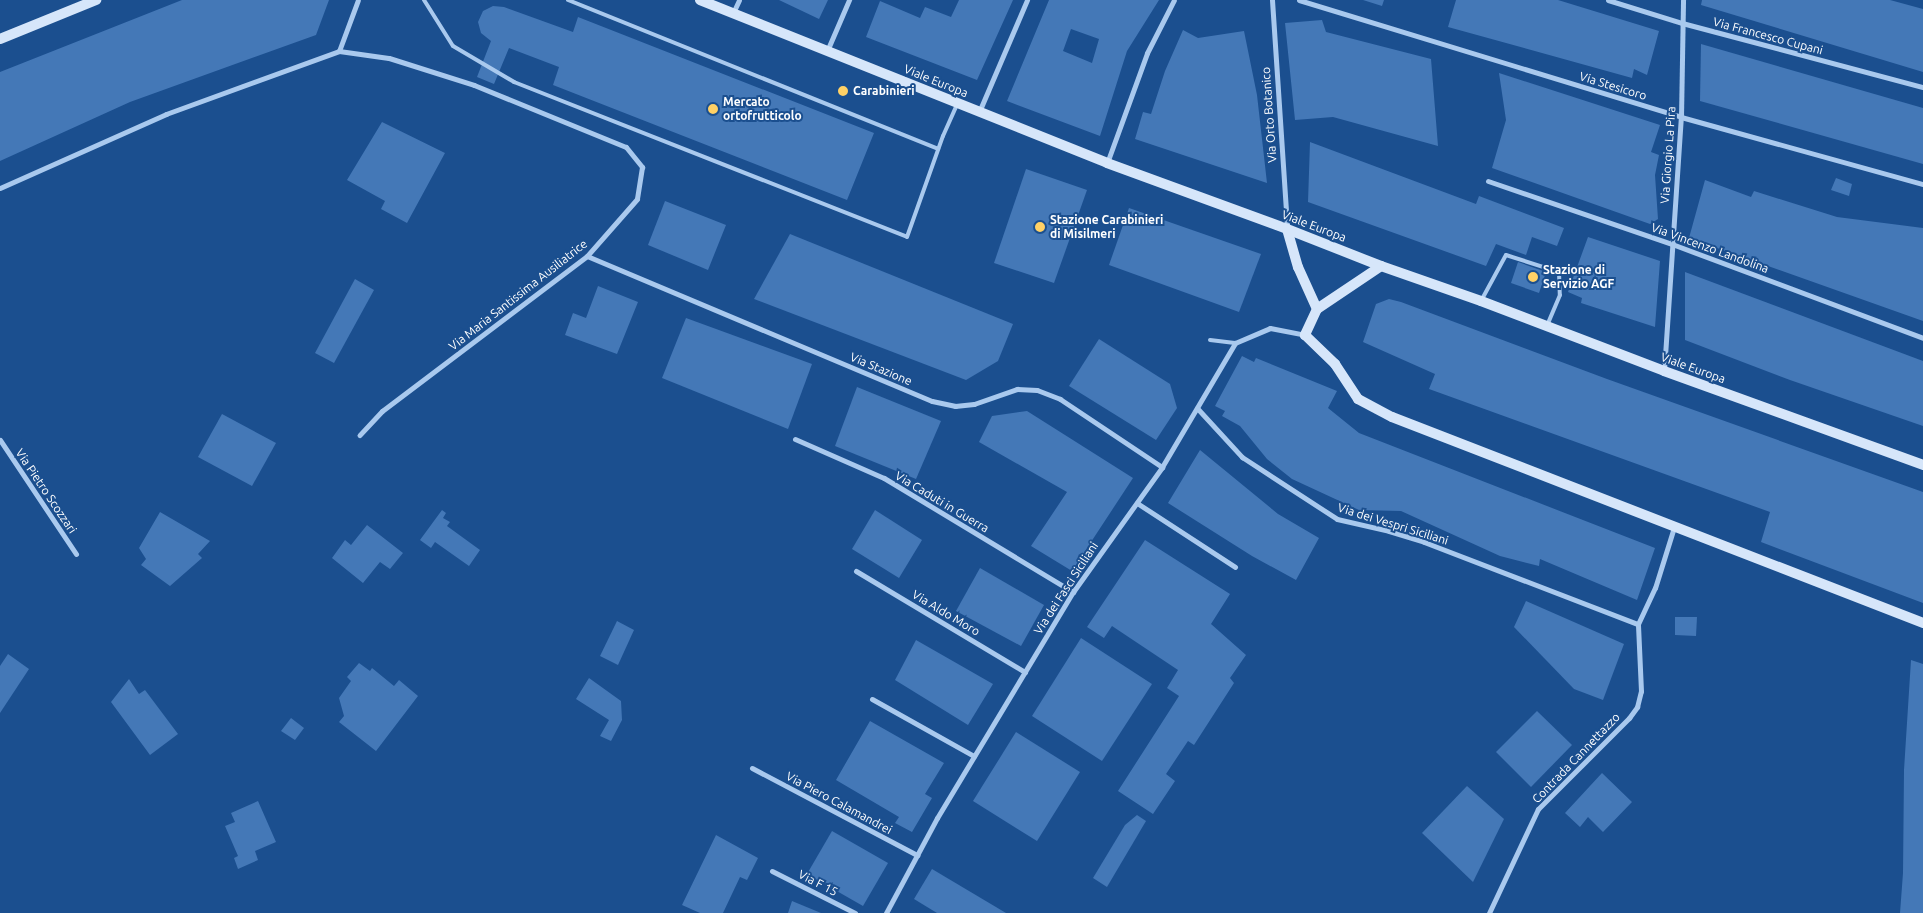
<!DOCTYPE html>
<style>
body{margin:0}
#map{position:relative;width:1923px;height:913px;overflow:hidden;background:#1b4f8f;font-family:Ubuntu,sans-serif}
div>[style]{position:absolute}
[style*='--x']{left:calc(var(--x)*1px);top:calc(var(--y)*1px);width:calc(var(--w)*1px);rotate:calc(var(--a)*1deg)}
.building>*{inset:0;background:#4478b7}
.lane>*{height:4px;margin:-2px;padding:0 2px;transform-origin:2px;border-radius:2px;background:#a9c9ee}
.street>*{height:5px;margin:-2.5px;padding:0 2.5px;transform-origin:2.5px;border-radius:2.5px;background:#a9c9ee}
.secondary>*{height:10px;margin:-5px;padding:0 5px;transform-origin:5px;border-radius:5px;background:#d6e6fa}
.dots>*{width:14px;height:14px;translate:-50% -50%;box-sizing:border-box;border:2px solid #1b4f8f;border-radius:50%}
span{translate:-50% -50%;white-space:nowrap;text-align:center;line-height:1.15;-webkit-text-stroke:4px #1b4f8f;paint-order:stroke}
.street-label{font-size:12px;color:#fff}
.poi-label{font-size:12px;color:#fff;font-weight:700}
.left{translate:0 -50%;text-align:left}
</style>
<div id="map">
<div class="building">
<i style="clip-path:polygon(182px 0,329px 0,316px 35px,130px 102px,0 161px,0 72px)"></i>
<i style="clip-path:polygon(779px 0,828px 0,819px 19px)"></i>
<i style="clip-path:polygon(959px 0,1013px 0,977px 80px,866px 37px,880px 1px,920px 18px,925px 7px,951px 17px)"></i>
<i style="clip-path:polygon(evenodd,1049px 0,1159px 0,1127px 51px,1100px 136px,1007px 101px,1049px 0,1071px 29px,1099px 39px,1092px 63px,1063px 51px,1071px 29px)"></i>
<i style="clip-path:polygon(1363px 0,1384px 0,1382px 6px)"></i>
<i style="clip-path:polygon(1456px 0,1558px 0,1659px 31px,1647px 75px,1634px 69px,1632px 78px,1448px 27px)"></i>
<i style="clip-path:polygon(1702px 0,1890px 0,1923px 9px,1923px 72px,1701px 5px)"></i>
<i style="clip-path:polygon(493px 6px,504px 7px,573px 32px,578px 17px,874px 133px,847px 200px,553px 85px,559px 67px,509px 48px,494px 84px,477px 77px,491px 41px,481px 33px,478px 22px,483px 11px)"></i>
<i style="clip-path:polygon(1322px 20px,1326px 32px,1431px 59px,1438px 146px,1333px 117px,1295px 120px,1285px 23px)"></i>
<i style="clip-path:polygon(1183px 30px,1198px 38px,1244px 31px,1257px 95px,1267px 183px,1135px 139px,1143px 112px,1151px 114px,1165px 71px)"></i>
<i style="clip-path:polygon(1701px 44px,1923px 108px,1923px 164px,1700px 101px)"></i>
<i style="clip-path:polygon(1499px 73px,1660px 125px,1651px 152px,1659px 155px,1655px 175px,1658px 219px,1650px 224px,1492px 168px,1506px 120px)"></i>
<i style="clip-path:polygon(382px 122px,445px 153px,407px 223px,381px 209px,385px 201px,347px 180px)"></i>
<i style="clip-path:polygon(1310px 142px,1476px 204px,1479px 196px,1564px 228px,1557px 246px,1532px 237px,1526px 255px,1496px 244px,1486px 266px,1308px 202px)"></i>
<i style="clip-path:polygon(1026px 169px,1087px 190px,1054px 283px,994px 263px)"></i>
<i style="clip-path:polygon(1836px 178px,1852px 184px,1849px 196px,1831px 190px)"></i>
<i style="clip-path:polygon(1705px 180px,1751px 197px,1754px 191px,1837px 217px,1923px 228px,1923px 321px,1689px 238px)"></i>
<i style="clip-path:polygon(665px 201px,726px 225px,708px 270px,648px 245px)"></i>
<i style="clip-path:polygon(1129px 208px,1261px 254px,1239px 312px,1109px 265px)"></i>
<i style="clip-path:polygon(790px 234px,1013px 324px,998px 361px,966px 380px,754px 299px)"></i>
<i style="clip-path:polygon(1588px 237px,1660px 261px,1655px 327px,1581px 303px,1582px 298px,1568px 292px)"></i>
<i style="clip-path:polygon(1518px 262px,1546px 272px,1539px 293px,1511px 283px)"></i>
<i style="clip-path:polygon(1685px 272px,1923px 361px,1923px 426px,1790px 380px,1685px 340px)"></i>
<i style="clip-path:polygon(355px 279px,374px 290px,334px 363px,315px 353px)"></i>
<i style="clip-path:polygon(598px 286px,638px 302px,617px 354px,565px 335px,573px 313px,586px 318px)"></i>
<i style="clip-path:polygon(1389px 299px,1401px 302px,1607px 379px,1923px 492px,1923px 603px,1761px 542px,1770px 512px,1429px 389px,1435px 374px,1363px 342px,1376px 304px)"></i>
<i style="clip-path:polygon(686px 318px,812px 364px,788px 429px,662px 378px)"></i>
<i style="clip-path:polygon(1099px 339px,1170px 384px,1177px 408px,1156px 440px,1069px 386px)"></i>
<i style="clip-path:polygon(1242px 356px,1254px 362px,1256px 358px,1337px 391px,1328px 408px,1359px 433px,1655px 548px,1637px 600px,1540px 559px,1539px 566px,1500px 556px,1401px 511px,1359px 510px,1292px 479px,1267px 459px,1240px 426px,1222px 416px,1225px 411px,1215px 406px)"></i>
<i style="clip-path:polygon(857px 387px,941px 421px,916px 479px,835px 446px)"></i>
<i style="clip-path:polygon(1027px 411px,1133px 478px,1072px 571px,1031px 546px,1067px 492px,979px 442px,992px 416px)"></i>
<i style="clip-path:polygon(222px 414px,276px 443px,252px 486px,198px 457px)"></i>
<i style="clip-path:polygon(1200px 450px,1278px 514px,1319px 538px,1296px 580px,1252px 556px,1168px 503px)"></i>
<i style="clip-path:polygon(442px 510px,446px 513px,443px 518px,450px 522px,447px 526px,480px 550px,469px 566px,435px 542px,431px 548px,420px 540px)"></i>
<i style="clip-path:polygon(875px 510px,922px 540px,899px 578px,852px 549px)"></i>
<i style="clip-path:polygon(160px 512px,210px 541px,198px 554px,202px 558px,170px 586px,141px 565px,146px 559px,139px 548px)"></i>
<i style="clip-path:polygon(367px 525px,403px 553px,390px 569px,380px 562px,363px 583px,332px 558px,345px 540px,351px 545px)"></i>
<i style="clip-path:polygon(1145px 540px,1230px 594px,1211px 624px,1246px 655px,1230px 678px,1234px 683px,1194px 745px,1188px 741px,1166px 774px,1175px 781px,1153px 814px,1118px 791px,1179px 696px,1167px 688px,1178px 670px,1112px 626px,1104px 638px,1087px 627px)"></i>
<i style="clip-path:polygon(980px 568px,1044px 605px,1021px 646px,956px 611px)"></i>
<i style="clip-path:polygon(1526px 601px,1624px 644px,1603px 700px,1574px 689px,1514px 627px)"></i>
<i style="clip-path:polygon(1675px 617px,1697px 617px,1696px 636px,1675px 635px)"></i>
<i style="clip-path:polygon(617px 621px,634px 630px,618px 665px,600px 656px)"></i>
<i style="clip-path:polygon(1081px 638px,1152px 684px,1102px 761px,1032px 716px)"></i>
<i style="clip-path:polygon(916px 640px,993px 684px,968px 725px,895px 680px)"></i>
<i style="clip-path:polygon(8px 654px,29px 669px,0 713px,0 666px)"></i>
<i style="clip-path:polygon(1911px 660px,1923px 664px,1923px 913px,1900px 913px,1903px 873px,1904px 770px)"></i>
<i style="clip-path:polygon(359px 663px,370px 671px,372px 668px,394px 686px,399px 680px,418px 696px,376px 751px,339px 722px,344px 716px,339px 698px,351px 681px,347px 677px)"></i>
<i style="clip-path:polygon(589px 678px,621px 701px,622px 720px,611px 741px,600px 736px,609px 720px,576px 699px)"></i>
<i style="clip-path:polygon(129px 679px,139px 694px,145px 690px,178px 734px,150px 755px,111px 702px)"></i>
<i style="clip-path:polygon(1537px 711px,1572px 745px,1531px 787px,1496px 752px)"></i>
<i style="clip-path:polygon(291px 718px,304px 728px,295px 740px,281px 731px)"></i>
<i style="clip-path:polygon(870px 721px,944px 763px,925px 794px,932px 798px,912px 832px,895px 823px,899px 817px,836px 780px)"></i>
<i style="clip-path:polygon(1016px 732px,1080px 772px,1037px 841px,973px 801px)"></i>
<i style="clip-path:polygon(1602px 773px,1632px 802px,1603px 832px,1588px 817px,1580px 827px,1565px 813px)"></i>
<i style="clip-path:polygon(1467px 786px,1504px 819px,1473px 882px,1422px 833px)"></i>
<i style="clip-path:polygon(258px 801px,276px 842px,255px 851px,258px 860px,238px 869px,234px 858px,238px 856px,225px 826px,235px 822px,231px 813px)"></i>
<i style="clip-path:polygon(1137px 815px,1146px 821px,1107px 887px,1093px 878px,1125px 825px)"></i>
<i style="clip-path:polygon(832px 831px,888px 863px,863px 906px,807px 874px)"></i>
<i style="clip-path:polygon(716px 835px,758px 858px,747px 880px,740px 877px,723px 913px,700px 913px,682px 905px)"></i>
<i style="clip-path:polygon(932px 869px,1006px 913px,937px 913px,914px 899px)"></i>
<i style="clip-path:polygon(792px 901px,821px 913px,788px 913px)"></i>
</div>
<div class="lane">
<i style="--x:424;--y:0;--w:54;--a:57.8"></i>
<i style="--x:453;--y:46;--w:71;--a:30.5"></i>
<i style="--x:514;--y:82;--w:422;--a:21.5"></i>
<i style="--x:907;--y:237;--w:107;--a:-70.4"></i>
<i style="--x:943;--y:136;--w:36;--a:-66"></i>
<i style="--x:568;--y:0;--w:399;--a:21.9"></i>
<i style="--x:1481;--y:301;--w:52;--a:-61.5"></i>
<i style="--x:1506;--y:255;--w:56;--a:17.8"></i>
<i style="--x:1559;--y:272;--w:23;--a:88"></i>
<i style="--x:1560;--y:295;--w:33;--a:113"></i>
<i style="--x:1210;--y:340;--w:25;--a:7"></i>
</div>
<div class="street">
<i style="--x:1272;--y:0;--w:228;--a:86.2"></i>
<i style="--x:1299;--y:0;--w:400;--a:17"></i>
<i style="--x:1681;--y:117;--w:251;--a:15.5"></i>
<i style="--x:1608;--y:0;--w:77;--a:17.3"></i>
<i style="--x:1682;--y:23;--w:249;--a:14.9"></i>
<i style="--x:733;--y:13;--w:14;--a:-65"></i>
<i style="--x:339;--y:51;--w:54;--a:-69.6"></i>
<i style="--x:827;--y:51;--w:56;--a:-66.7"></i>
<i style="--x:979;--y:112;--w:122;--a:-66.8"></i>
<i style="--x:1107;--y:163;--w:117;--a:-70"></i>
<i style="--x:1147;--y:53;--w:59;--a:-63"></i>
<i style="--x:1488;--y:181;--w:194;--a:18.9"></i>
<i style="--x:1672;--y:244;--w:268;--a:20.5"></i>
<i style="--x:0;--y:188;--w:182;--a:-24"></i>
<i style="--x:166;--y:114;--w:184;--a:-20"></i>
<i style="--x:339;--y:51;--w:50;--a:8"></i>
<i style="--x:389;--y:58;--w:89;--a:17.6"></i>
<i style="--x:474;--y:85;--w:164;--a:22.2"></i>
<i style="--x:626;--y:147;--w:26;--a:51"></i>
<i style="--x:642;--y:167;--w:32;--a:99"></i>
<i style="--x:637;--y:199;--w:76;--a:131.3"></i>
<i style="--x:587;--y:256;--w:257;--a:142.9"></i>
<i style="--x:382;--y:411;--w:33;--a:133"></i>
<i style="--x:587;--y:256;--w:374;--a:22.8"></i>
<i style="--x:932;--y:401;--w:24;--a:12"></i>
<i style="--x:955;--y:406;--w:19;--a:-6"></i>
<i style="--x:974;--y:404;--w:46;--a:-19.2"></i>
<i style="--x:1017;--y:389;--w:20;--a:3"></i>
<i style="--x:1037;--y:390;--w:25;--a:21"></i>
<i style="--x:1060;--y:399;--w:123;--a:33.7"></i>
<i style="--x:1664;--y:371;--w:255;--a:-86.2"></i>
<i style="--x:1681;--y:117;--w:117;--a:-89"></i>
<i style="--x:1197;--y:408;--w:67;--a:47.4"></i>
<i style="--x:1242;--y:457;--w:113;--a:33.1"></i>
<i style="--x:1337;--y:519;--w:53;--a:13"></i>
<i style="--x:1389;--y:531;--w:37;--a:17"></i>
<i style="--x:1424;--y:542;--w:229;--a:21"></i>
<i style="--x:795;--y:439;--w:97;--a:23.7"></i>
<i style="--x:884;--y:478;--w:221;--a:31.1"></i>
<i style="--x:0;--y:440;--w:137;--a:56.3"></i>
<i style="--x:1137;--y:503;--w:117;--a:33.1"></i>
<i style="--x:856;--y:571;--w:197;--a:30.9"></i>
<i style="--x:872;--y:699;--w:117;--a:29.2"></i>
<i style="--x:752;--y:768;--w:187;--a:27.8"></i>
<i style="--x:772;--y:871;--w:93;--a:26.8"></i>
<i style="--x:886;--y:913;--w:108;--a:-61.8"></i>
<i style="--x:937;--y:818;--w:264;--a:-59"></i>
<i style="--x:1073;--y:592;--w:153;--a:-54.5"></i>
<i style="--x:1162;--y:467;--w:144;--a:-59.5"></i>
<i style="--x:1235;--y:343;--w:38;--a:-23"></i>
<i style="--x:1270;--y:328;--w:36;--a:11"></i>
<i style="--x:1489;--y:913;--w:115;--a:-64.8"></i>
<i style="--x:1538;--y:809;--w:129;--a:-45"></i>
<i style="--x:1629;--y:718;--w:14;--a:-54"></i>
<i style="--x:1637;--y:707;--w:16;--a:-76"></i>
<i style="--x:1641;--y:691;--w:67;--a:-92.6"></i>
<i style="--x:1638;--y:624;--w:40;--a:-65"></i>
<i style="--x:1655;--y:588;--w:64;--a:-72.7"></i>
</div>
<div class="secondary">
<i style="--x:700;--y:0;--w:438;--a:21.8"></i>
<i style="--x:1107;--y:163;--w:192;--a:20.1"></i>
<i style="--x:1287;--y:229;--w:101;--a:21.5"></i>
<i style="--x:1381;--y:266;--w:106;--a:19.3"></i>
<i style="--x:1481;--y:301;--w:196;--a:20.9"></i>
<i style="--x:1664;--y:371;--w:276;--a:19.9"></i>
<i style="--x:0;--y:39;--w:104;--a:-22.1"></i>
<i style="--x:1287;--y:229;--w:40;--a:74"></i>
<i style="--x:1298;--y:267;--w:46;--a:65.7"></i>
<i style="--x:1317;--y:309;--w:29;--a:115"></i>
<i style="--x:1305;--y:335;--w:42;--a:44"></i>
<i style="--x:1335;--y:364;--w:42;--a:56.7"></i>
<i style="--x:1358;--y:399;--w:38;--a:28"></i>
<i style="--x:1392;--y:417;--w:570;--a:21.2"></i>
<i style="--x:1317;--y:309;--w:77;--a:-33.9"></i>
</div>
<div class="dots">
<i style="left:843px;top:91px;background:#ffd166"></i>
<i style="left:713px;top:109px;background:#ffd166"></i>
<i style="left:1040px;top:227px;background:#ffd166"></i>
<i style="left:1533px;top:277px;background:#ffd166"></i>
</div>
<div class="street-label">
<span style="left:1768px;top:36px;rotate:15deg">Via Francesco Cupani</span>
<span style="left:936px;top:81px;rotate:22deg">Viale Europa</span>
<span style="left:1613px;top:86px;rotate:17deg">Via Stesicoro</span>
<span style="left:1269px;top:115px;rotate:-94deg">Via Orto Botanico</span>
<span style="left:1668px;top:155px;rotate:-86deg">Via Giorgio La Pira</span>
<span style="left:1314px;top:226px;rotate:21deg">Viale Europa</span>
<span style="left:1710px;top:248px;rotate:20deg">Via Vincenzo Landolina</span>
<span style="left:518px;top:295px;rotate:-38deg">Via Maria Santissima Ausiliatrice</span>
<span style="left:1693px;top:368px;rotate:20deg">Viale Europa</span>
<span style="left:881px;top:369px;rotate:23deg">Via Stazione</span>
<span style="left:46px;top:491px;rotate:56deg">Via Pietro Scozzari</span>
<span style="left:942px;top:502px;rotate:31deg">Via Caduti in Guerra</span>
<span style="left:1393px;top:524px;rotate:17deg">Via dei Vespri Siciliani</span>
<span style="left:1066px;top:588px;rotate:-57deg">Via dei Fasci Siciliani</span>
<span style="left:946px;top:613px;rotate:31deg">Via Aldo Moro</span>
<span style="left:1576px;top:758px;rotate:-46deg">Contrada Cannettazzo</span>
<span style="left:839px;top:803px;rotate:28deg">Via Piero Calamandrei</span>
<span style="left:818px;top:883px;rotate:27deg">Via F 15</span>
</div>
<div class="poi-label">
<span class="left" style="left:853px;top:91px">Carabinieri</span>
<span class="left" style="left:723px;top:109px">Mercato<br>ortofrutticolo</span>
<span class="left" style="left:1050px;top:227px">Stazione Carabinieri<br>di Misilmeri</span>
<span class="left" style="left:1543px;top:277px">Stazione di<br>Servizio AGF</span>
</div>
</div>
